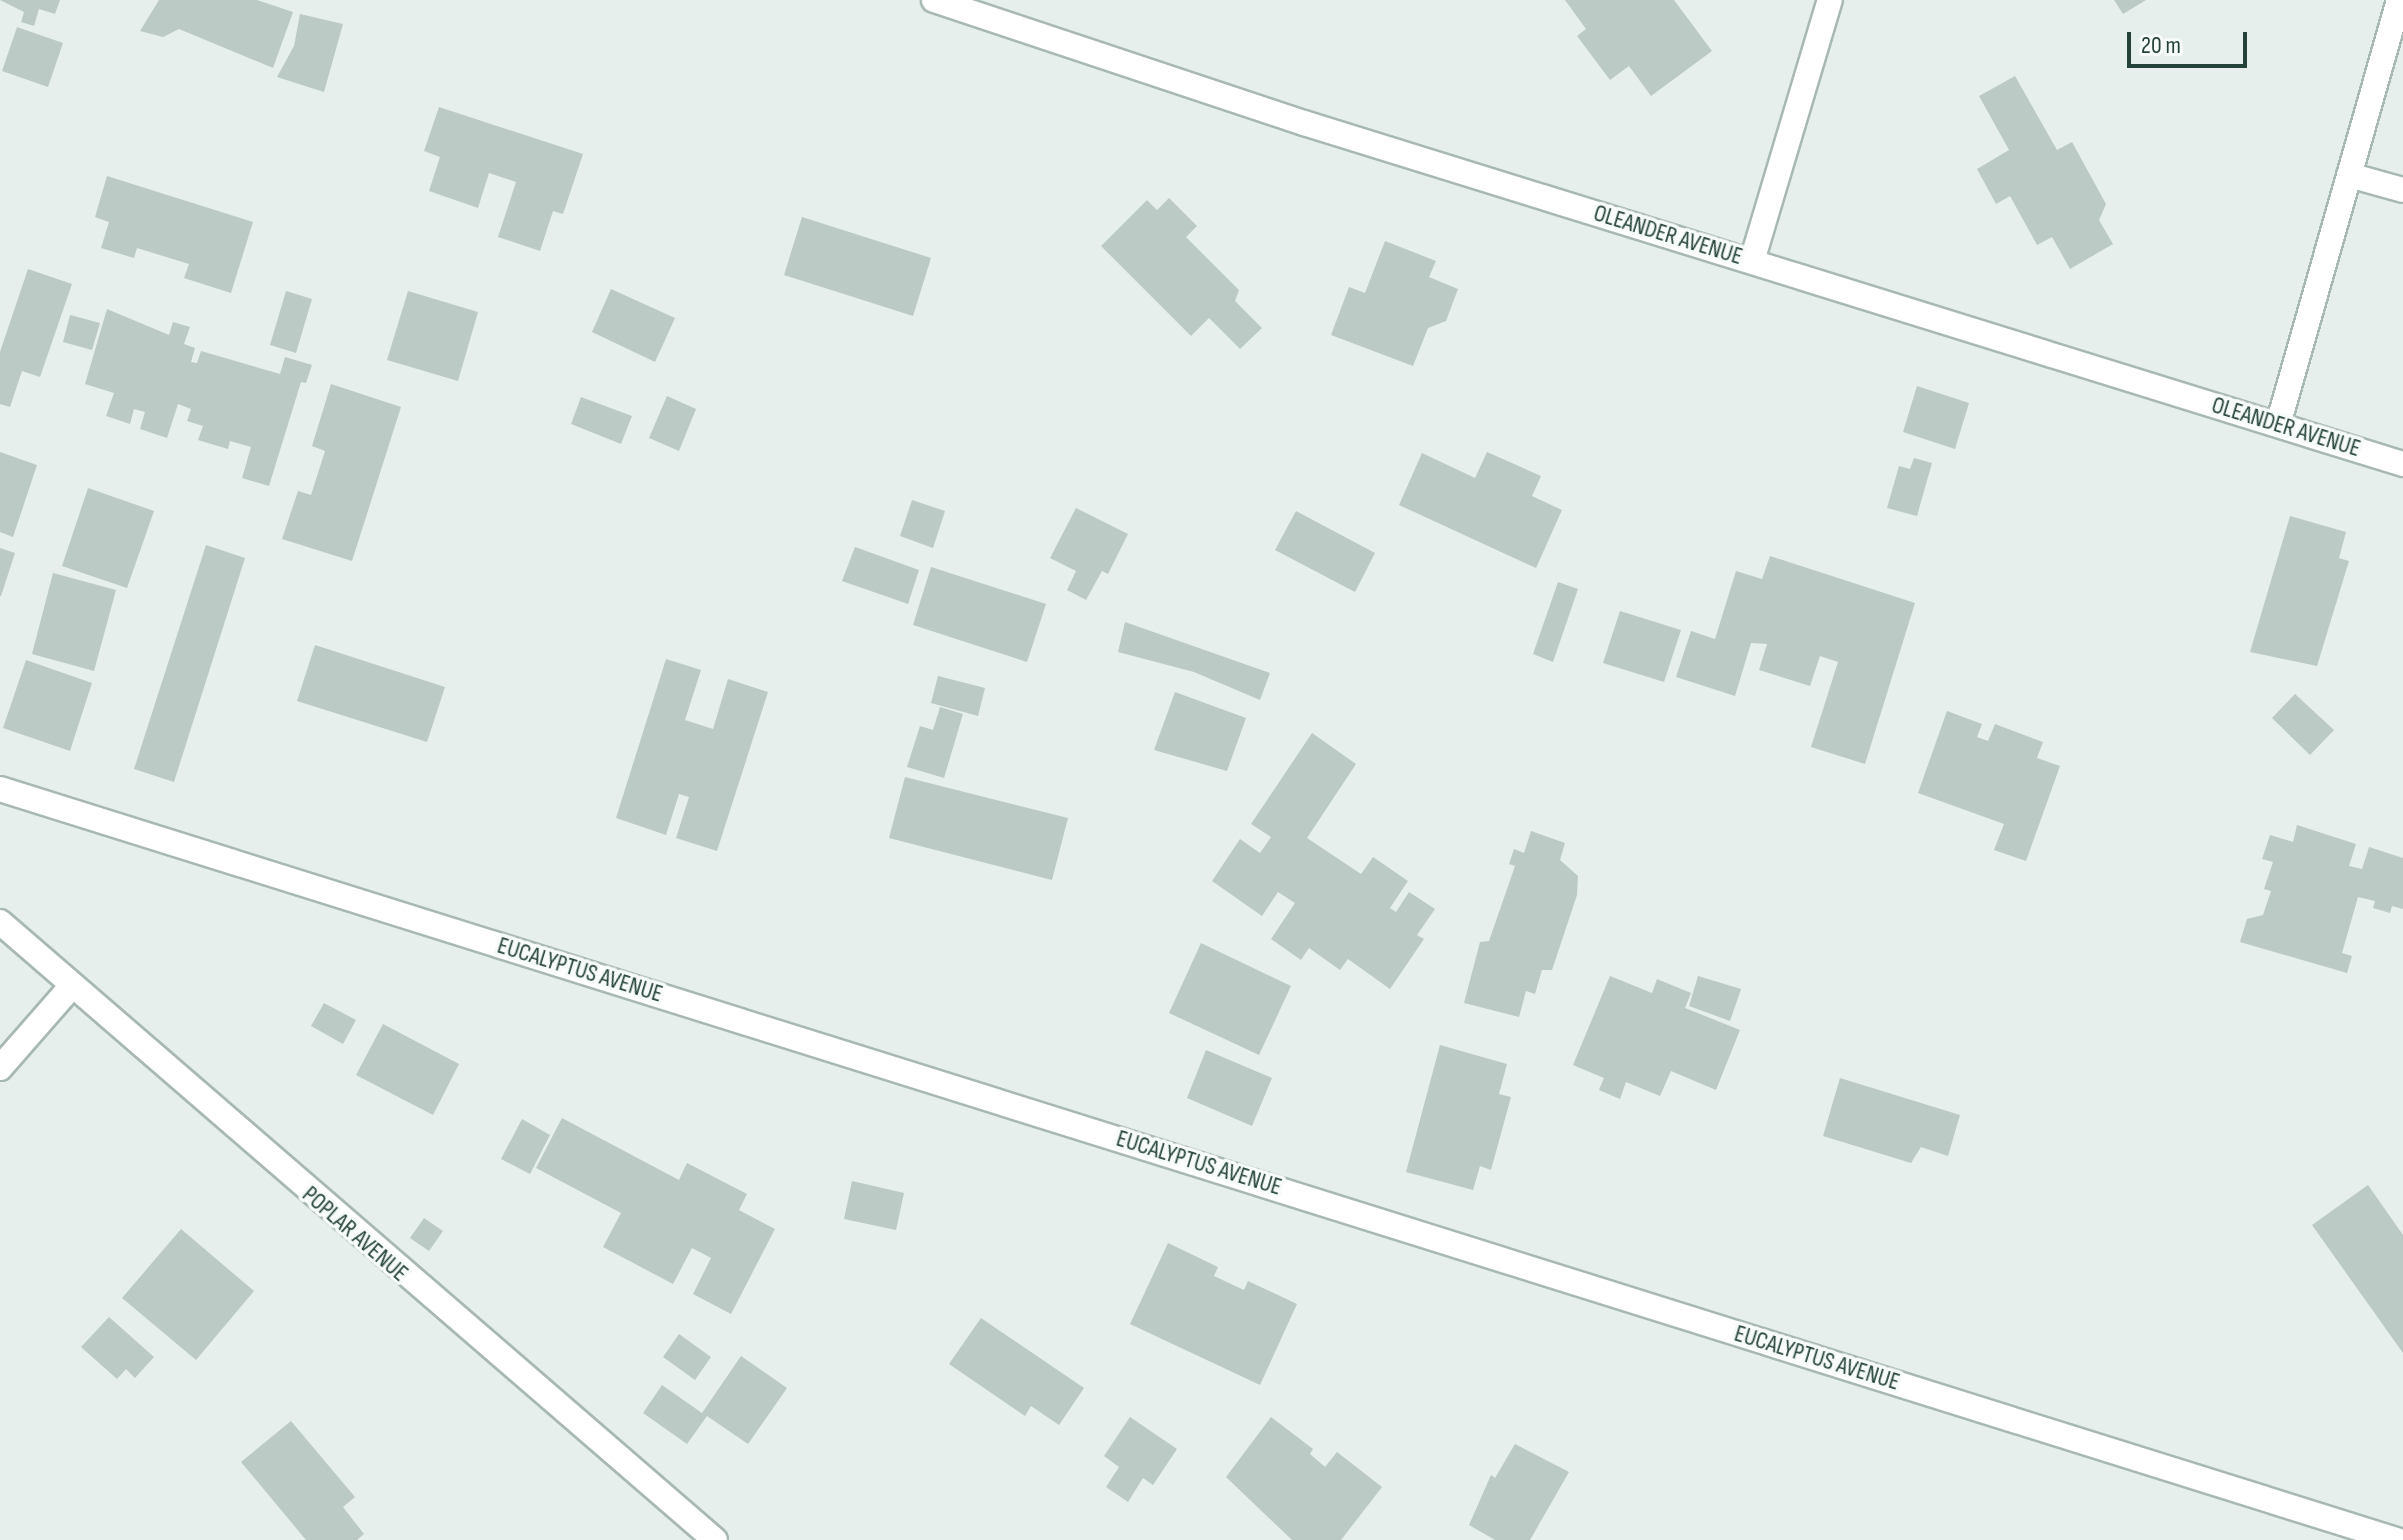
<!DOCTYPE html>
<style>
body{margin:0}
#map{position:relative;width:2403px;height:1540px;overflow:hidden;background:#e6efeb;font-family:"Sofia Sans Condensed",sans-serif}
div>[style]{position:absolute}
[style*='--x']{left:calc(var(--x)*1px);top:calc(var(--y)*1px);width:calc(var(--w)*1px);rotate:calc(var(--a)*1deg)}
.building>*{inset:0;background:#bbcac4}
.roads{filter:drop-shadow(2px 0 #a8b8b2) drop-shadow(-2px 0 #a8b8b2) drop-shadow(0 2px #a8b8b2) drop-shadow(0 -2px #a8b8b2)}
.minor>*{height:24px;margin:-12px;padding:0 12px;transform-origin:12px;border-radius:12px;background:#fff}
span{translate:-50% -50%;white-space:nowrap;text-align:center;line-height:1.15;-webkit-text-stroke:7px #f7fbf9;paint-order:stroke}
.street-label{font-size:24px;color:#24423a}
.scale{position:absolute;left:2127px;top:32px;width:120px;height:36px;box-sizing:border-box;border:4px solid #24423a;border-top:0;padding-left:10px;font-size:24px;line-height:28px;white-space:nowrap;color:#24423a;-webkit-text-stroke:6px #f7fbf9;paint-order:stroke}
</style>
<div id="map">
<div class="building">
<i style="clip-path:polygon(0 0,60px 0,55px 14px,39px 9px,34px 26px,21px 22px,24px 12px)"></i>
<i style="clip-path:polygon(159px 0,257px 0,293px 12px,273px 68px,179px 29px,163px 37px,140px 31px)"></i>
<i style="clip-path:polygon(1565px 0,1674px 0,1712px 51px,1651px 96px,1629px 66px,1610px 80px,1577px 36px,1586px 29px)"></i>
<i style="clip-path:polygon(2114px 0,2146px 0,2123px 14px)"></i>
<i style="clip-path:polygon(300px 14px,343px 24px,324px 92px,277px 77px,294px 46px)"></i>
<i style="clip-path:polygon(17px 27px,63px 43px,48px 87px,2px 71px)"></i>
<i style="clip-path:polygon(2015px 76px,2057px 150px,2072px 142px,2106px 204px,2099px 220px,2113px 244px,2070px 269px,2052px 237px,2037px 245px,2010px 196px,1996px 204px,1977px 169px,2009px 150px,1979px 96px)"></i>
<i style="clip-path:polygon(439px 107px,583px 154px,563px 214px,553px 211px,540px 251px,498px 237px,516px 182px,489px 173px,478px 208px,429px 191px,440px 157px,424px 151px)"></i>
<i style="clip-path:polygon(107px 176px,253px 222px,231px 293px,184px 278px,189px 264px,137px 248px,134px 258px,101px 248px,109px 222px,95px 217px)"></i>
<i style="clip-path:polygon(1169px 198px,1197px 226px,1186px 237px,1239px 290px,1235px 301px,1262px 328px,1240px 349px,1209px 318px,1191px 336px,1101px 246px,1147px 200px,1157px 210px)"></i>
<i style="clip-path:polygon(802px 217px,931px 258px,913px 316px,784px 275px)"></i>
<i style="clip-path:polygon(1385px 241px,1436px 261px,1429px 277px,1458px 289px,1446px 321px,1428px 328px,1413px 366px,1331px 335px,1349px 287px,1365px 293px)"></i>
<i style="clip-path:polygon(28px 269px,72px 284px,40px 377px,22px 371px,10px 407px,0 404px,0 352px)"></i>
<i style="clip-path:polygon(611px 289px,675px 318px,655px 362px,592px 332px)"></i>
<i style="clip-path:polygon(286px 291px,312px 299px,296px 353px,270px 345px)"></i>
<i style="clip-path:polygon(408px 291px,478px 312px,458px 381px,387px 360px)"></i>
<i style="clip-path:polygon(107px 309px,169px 335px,173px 322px,190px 327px,184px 344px,195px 348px,191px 362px,197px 363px,201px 351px,280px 374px,285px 357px,312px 365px,306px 383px,301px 382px,269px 486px,242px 478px,251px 447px,230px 441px,228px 449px,198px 440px,203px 426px,187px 421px,191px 409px,178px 404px,167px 438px,140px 429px,145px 412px,134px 409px,130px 424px,106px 416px,114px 393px,85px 384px)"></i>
<i style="clip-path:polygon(70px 315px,100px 323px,92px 350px,63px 342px)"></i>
<i style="clip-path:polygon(331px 384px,401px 407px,352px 561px,282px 539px,298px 491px,311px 495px,325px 451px,312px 446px)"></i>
<i style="clip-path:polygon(1917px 386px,1969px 403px,1955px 449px,1903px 432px)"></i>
<i style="clip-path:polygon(667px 396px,696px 409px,679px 451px,649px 438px)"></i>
<i style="clip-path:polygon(581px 397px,632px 416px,621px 444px,571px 424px)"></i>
<i style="clip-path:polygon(0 452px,37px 465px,13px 537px,0 532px)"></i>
<i style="clip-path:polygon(1487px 452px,1541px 476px,1532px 496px,1562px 510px,1536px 568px,1399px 505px,1422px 453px,1475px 478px)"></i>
<i style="clip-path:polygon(1914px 458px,1932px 463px,1917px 516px,1887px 508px,1899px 466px,1910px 469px)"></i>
<i style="clip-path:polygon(88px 488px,154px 511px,127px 588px,62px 566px)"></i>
<i style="clip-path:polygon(912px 500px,945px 511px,933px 548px,900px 536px)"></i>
<i style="clip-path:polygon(1076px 508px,1128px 534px,1108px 574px,1102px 571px,1086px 600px,1067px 590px,1076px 571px,1050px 558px)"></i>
<i style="clip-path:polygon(1296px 511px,1375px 553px,1355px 592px,1275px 550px)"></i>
<i style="clip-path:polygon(2290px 516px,2346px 532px,2339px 558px,2349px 561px,2317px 666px,2250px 652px)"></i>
<i style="clip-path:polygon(206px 545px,245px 558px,174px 782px,134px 769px)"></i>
<i style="clip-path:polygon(855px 547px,919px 570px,908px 604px,842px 581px)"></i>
<i style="clip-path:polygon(0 548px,15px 553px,1px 596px,0 596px)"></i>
<i style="clip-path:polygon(1770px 556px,1915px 603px,1865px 764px,1811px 747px,1838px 662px,1820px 656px,1810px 686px,1759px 670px,1767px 644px,1751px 643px,1735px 696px,1676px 677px,1691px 631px,1715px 639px,1736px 571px,1762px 579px)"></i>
<i style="clip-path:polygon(931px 567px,1046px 604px,1027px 662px,913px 625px)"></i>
<i style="clip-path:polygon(53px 573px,116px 590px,94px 671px,32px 654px)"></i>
<i style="clip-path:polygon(1558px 582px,1578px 589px,1553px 662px,1533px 654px)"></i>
<i style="clip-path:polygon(1620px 611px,1681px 630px,1664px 682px,1603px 663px)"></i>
<i style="clip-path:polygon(1125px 622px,1270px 673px,1260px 700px,1194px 672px,1118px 652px)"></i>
<i style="clip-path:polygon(315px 645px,445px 687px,427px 742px,297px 701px)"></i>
<i style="clip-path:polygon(666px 659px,701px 670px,685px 720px,713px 729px,728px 679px,768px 692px,717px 851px,676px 838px,689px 797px,679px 794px,666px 835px,616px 818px)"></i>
<i style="clip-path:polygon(26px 660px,92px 683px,70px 751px,3px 728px)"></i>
<i style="clip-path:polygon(938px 676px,985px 688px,978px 716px,931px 703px)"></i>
<i style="clip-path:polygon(1175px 692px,1246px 718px,1227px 771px,1154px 750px)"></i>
<i style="clip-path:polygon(2295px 694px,2334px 730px,2310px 755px,2272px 718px)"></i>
<i style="clip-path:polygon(940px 707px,963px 714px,944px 778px,907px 767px,920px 726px,933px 730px)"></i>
<i style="clip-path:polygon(1947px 711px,1982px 724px,1977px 737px,1988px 741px,1995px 724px,2043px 742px,2037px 758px,2060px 766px,2026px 861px,1994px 850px,2004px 824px,1918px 793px)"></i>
<i style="clip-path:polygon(1312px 733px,1356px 764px,1307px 838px,1361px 874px,1373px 857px,1408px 881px,1390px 908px,1396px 912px,1409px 892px,1435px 909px,1417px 935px,1424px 939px,1390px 989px,1348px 959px,1340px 970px,1309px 948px,1301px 960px,1271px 939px,1295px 903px,1278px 892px,1262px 916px,1212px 881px,1240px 839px,1260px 853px,1271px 837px,1251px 824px)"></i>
<i style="clip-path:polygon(905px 777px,1068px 818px,1052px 880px,889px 838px)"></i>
<i style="clip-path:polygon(2297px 825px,2356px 844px,2349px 866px,2362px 869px,2369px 847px,2403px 858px,2403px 909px,2392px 906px,2390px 913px,2373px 908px,2375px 901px,2358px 897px,2342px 953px,2352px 956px,2347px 973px,2240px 942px,2247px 919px,2263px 915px,2271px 891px,2264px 889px,2273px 862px,2262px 859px,2270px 835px,2293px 842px)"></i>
<i style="clip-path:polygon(1531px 831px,1565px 843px,1560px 860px,1578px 876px,1577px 895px,1552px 970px,1542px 970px,1535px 994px,1526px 991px,1519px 1017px,1464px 1003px,1480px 942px,1489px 941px,1515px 866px,1509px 864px,1514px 849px,1524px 853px)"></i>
<i style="clip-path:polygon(1201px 943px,1291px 986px,1259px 1055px,1169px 1013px)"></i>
<i style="clip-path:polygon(1610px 976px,1652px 993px,1657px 979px,1691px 993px,1685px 1008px,1740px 1030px,1716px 1090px,1671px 1071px,1660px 1096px,1626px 1082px,1620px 1099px,1599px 1090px,1604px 1078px,1573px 1065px)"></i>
<i style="clip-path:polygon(1698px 976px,1741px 989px,1730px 1021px,1689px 1006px)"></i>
<i style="clip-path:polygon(324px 1003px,356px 1020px,343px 1044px,311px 1026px)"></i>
<i style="clip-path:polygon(383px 1024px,459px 1064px,433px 1115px,356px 1075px)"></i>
<i style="clip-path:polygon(1440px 1045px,1507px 1064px,1499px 1094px,1511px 1097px,1491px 1170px,1480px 1166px,1473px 1190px,1406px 1172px)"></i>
<i style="clip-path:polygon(1206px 1050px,1272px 1078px,1252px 1126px,1187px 1098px)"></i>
<i style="clip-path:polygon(1840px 1078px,1960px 1115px,1948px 1156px,1921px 1147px,1911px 1163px,1823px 1136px)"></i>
<i style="clip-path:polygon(562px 1118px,679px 1180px,687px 1163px,747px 1194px,739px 1210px,775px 1229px,731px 1314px,693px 1294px,711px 1258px,692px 1248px,673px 1284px,603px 1247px,621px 1213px,536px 1168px)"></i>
<i style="clip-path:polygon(522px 1119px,550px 1135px,530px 1174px,501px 1159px)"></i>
<i style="clip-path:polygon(852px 1181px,904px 1193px,896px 1230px,844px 1219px)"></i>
<i style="clip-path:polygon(2368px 1185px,2403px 1235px,2403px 1353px,2312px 1225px)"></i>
<i style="clip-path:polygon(424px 1218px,443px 1231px,429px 1251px,410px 1238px)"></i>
<i style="clip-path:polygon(181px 1229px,254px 1291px,196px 1360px,122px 1298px)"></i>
<i style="clip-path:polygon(1168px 1243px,1218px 1267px,1214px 1276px,1244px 1290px,1248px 1281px,1297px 1304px,1260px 1385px,1130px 1324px)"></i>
<i style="clip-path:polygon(109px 1317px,154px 1357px,135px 1378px,126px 1369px,117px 1379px,81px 1347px)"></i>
<i style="clip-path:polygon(981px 1318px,1084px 1388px,1059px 1425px,1031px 1406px,1025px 1416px,949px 1364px)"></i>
<i style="clip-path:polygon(679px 1334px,711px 1357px,695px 1380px,663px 1357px)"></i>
<i style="clip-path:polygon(741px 1356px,787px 1388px,748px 1444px,707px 1416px,687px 1444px,643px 1413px,662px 1385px,702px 1413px)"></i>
<i style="clip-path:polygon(1130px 1417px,1177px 1449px,1153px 1485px,1143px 1478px,1128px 1502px,1106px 1487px,1119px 1467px,1104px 1456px)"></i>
<i style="clip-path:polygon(1271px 1417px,1313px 1449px,1310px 1454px,1325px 1467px,1337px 1452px,1382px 1487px,1341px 1540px,1292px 1540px,1226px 1477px)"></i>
<i style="clip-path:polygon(291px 1421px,355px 1497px,343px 1507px,364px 1534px,357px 1540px,306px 1540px,241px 1462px)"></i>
<i style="clip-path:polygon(1515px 1444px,1569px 1472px,1530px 1540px,1495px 1540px,1469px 1525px,1491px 1475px,1495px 1478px)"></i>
</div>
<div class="roads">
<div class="minor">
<i style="--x:934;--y:0;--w:390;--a:18.4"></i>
<i style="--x:1304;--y:123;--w:1151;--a:17.24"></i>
<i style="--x:2349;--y:175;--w:56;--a:15.5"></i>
<i style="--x:1752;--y:261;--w:272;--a:-73.4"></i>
<i style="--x:2278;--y:425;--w:442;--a:-74.1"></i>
<i style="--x:0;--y:789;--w:2512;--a:17.4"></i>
<i style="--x:0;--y:922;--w:945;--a:40.84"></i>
<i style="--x:0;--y:1068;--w:106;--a:-48.8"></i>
</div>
</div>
<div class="street-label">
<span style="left:1668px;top:235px;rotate:17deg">OLEANDER AVENUE</span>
<span style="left:2286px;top:427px;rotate:17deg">OLEANDER AVENUE</span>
<span style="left:580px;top:970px;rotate:17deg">EUCALYPTUS AVENUE</span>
<span style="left:1199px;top:1163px;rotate:17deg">EUCALYPTUS AVENUE</span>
<span style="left:355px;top:1234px;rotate:41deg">POPLAR AVENUE</span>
<span style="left:1817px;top:1358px;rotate:17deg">EUCALYPTUS AVENUE</span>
</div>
<div class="scale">20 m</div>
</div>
